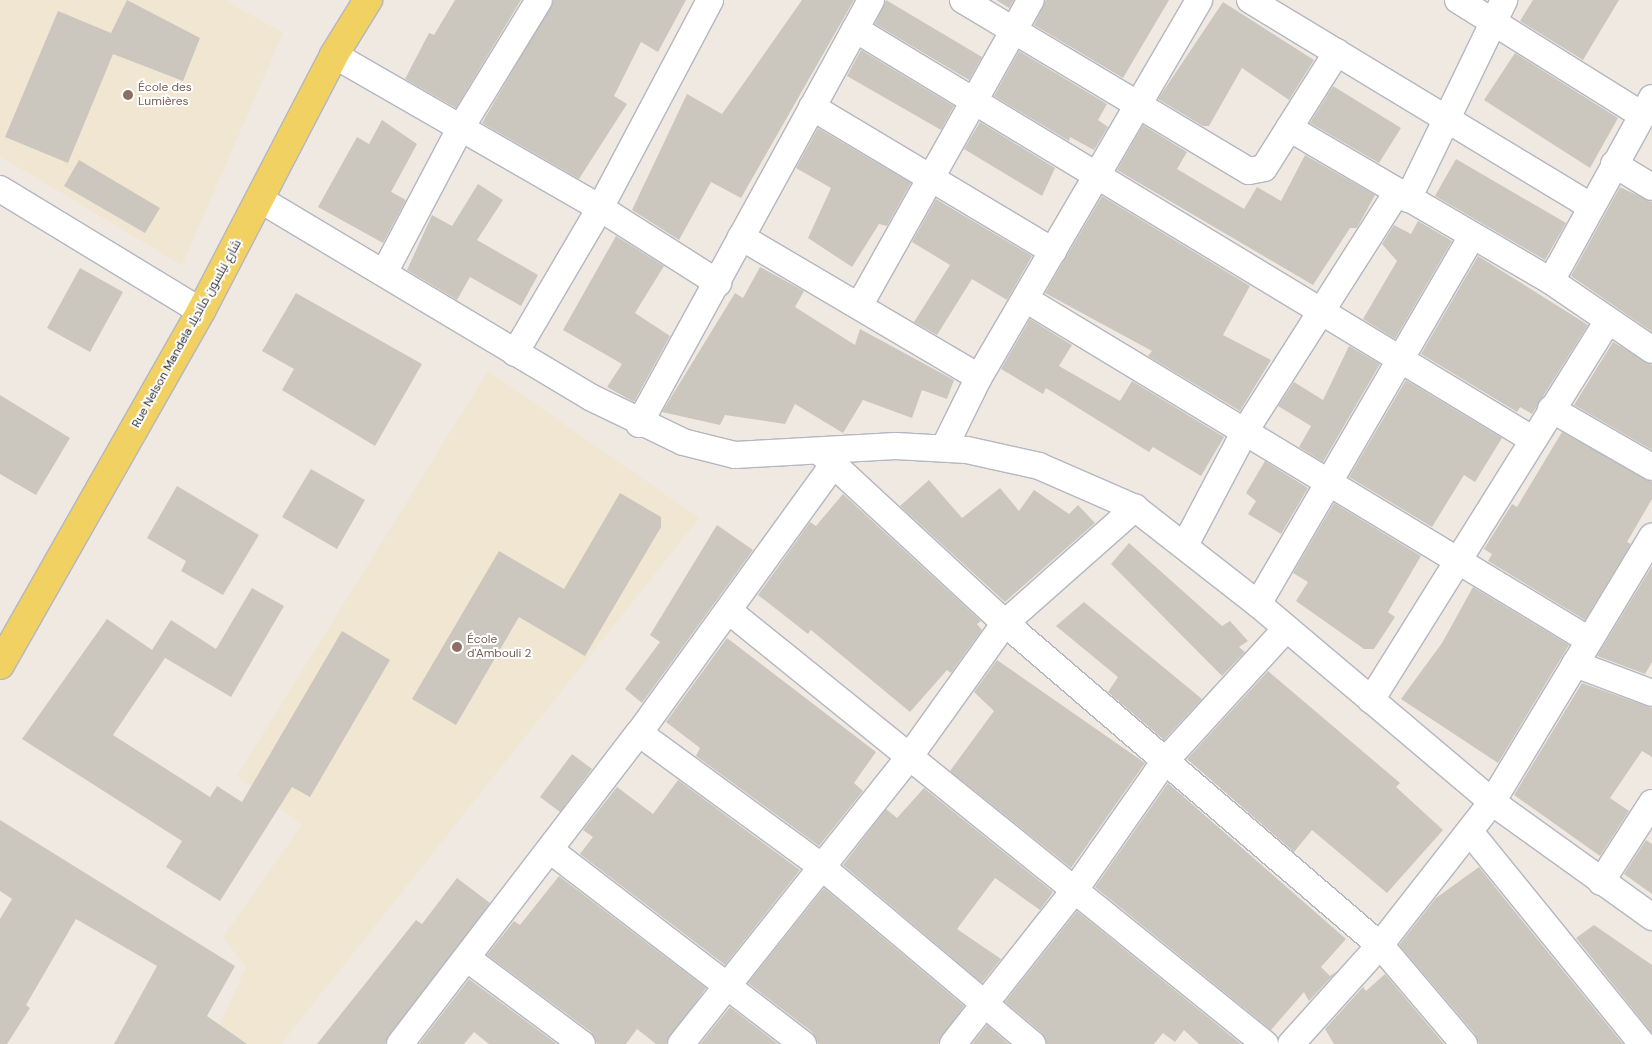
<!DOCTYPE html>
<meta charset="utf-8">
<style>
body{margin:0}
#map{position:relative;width:1652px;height:1044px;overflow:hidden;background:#efe9e1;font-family:"DM Sans",Cairo,sans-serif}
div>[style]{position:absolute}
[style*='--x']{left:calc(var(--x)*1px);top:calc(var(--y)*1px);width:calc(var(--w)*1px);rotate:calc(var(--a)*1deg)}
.education>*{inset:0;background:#f0e6d1}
.building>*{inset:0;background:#cbc7bf}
.roads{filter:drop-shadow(1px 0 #b4b7c1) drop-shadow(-1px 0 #b4b7c1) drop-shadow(0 1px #b4b7c1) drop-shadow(0 -1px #b4b7c1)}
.minor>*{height:26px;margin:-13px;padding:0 13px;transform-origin:13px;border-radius:13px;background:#fff}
.primary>*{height:28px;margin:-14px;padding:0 14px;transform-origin:14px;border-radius:14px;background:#f2d163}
.dots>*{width:14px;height:14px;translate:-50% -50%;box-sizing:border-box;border:2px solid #fff;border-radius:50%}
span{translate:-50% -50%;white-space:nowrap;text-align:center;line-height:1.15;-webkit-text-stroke:4px #fff;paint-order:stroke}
.education-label{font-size:12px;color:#785e54}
.left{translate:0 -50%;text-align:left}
.street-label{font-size:12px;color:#2e2e2e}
</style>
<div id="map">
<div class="education">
<i style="clip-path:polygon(0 0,225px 0,283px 33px,182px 265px,0 156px)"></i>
<i style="clip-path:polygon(488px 371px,699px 518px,281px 1044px,211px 1044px,246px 967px,223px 937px,302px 825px,237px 776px)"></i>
</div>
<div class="building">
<i style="clip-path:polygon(127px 0,200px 38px,183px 81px,113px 54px,68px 163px,5px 137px,58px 11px,111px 33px)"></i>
<i style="clip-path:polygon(455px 0,521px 0,456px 108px,405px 79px,429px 33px,434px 35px)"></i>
<i style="clip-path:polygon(554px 0,686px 0,658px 52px,641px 42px,614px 96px,627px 104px,579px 179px,482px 123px)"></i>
<i style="clip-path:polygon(802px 0,854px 0,741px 198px,711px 182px,679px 240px,632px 210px,687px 94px,722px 114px)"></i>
<i style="clip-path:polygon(886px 0,982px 57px,969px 80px,875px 24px)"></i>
<i style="clip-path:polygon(996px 0,1014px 0,1009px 8px)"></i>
<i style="clip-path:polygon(1046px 0,1169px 0,1123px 78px,1034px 25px)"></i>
<i style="clip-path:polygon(1533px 0,1619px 0,1583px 60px,1520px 21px)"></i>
<i style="clip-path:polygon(1223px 2px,1314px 60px,1289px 100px,1242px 68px,1209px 126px,1203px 126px,1158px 99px)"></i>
<i style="clip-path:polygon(861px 50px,954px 106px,941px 130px,847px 76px)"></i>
<i style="clip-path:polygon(1019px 51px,1107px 104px,1098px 120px,1108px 127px,1094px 150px,1070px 137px,1069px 141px,994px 96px)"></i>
<i style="clip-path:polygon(1515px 53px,1618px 118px,1590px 168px,1484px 100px)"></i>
<i style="clip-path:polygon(1333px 86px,1401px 128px,1379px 163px,1310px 123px)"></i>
<i style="clip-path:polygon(382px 120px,417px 144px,391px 192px,406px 200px,383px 243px,318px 207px,357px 137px,369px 144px)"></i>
<i style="clip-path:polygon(980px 122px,1055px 168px,1042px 196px,964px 149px)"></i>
<i style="clip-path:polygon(1143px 125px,1187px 152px,1177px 169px,1244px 209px,1257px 187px,1281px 201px,1305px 155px,1375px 195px,1357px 228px,1350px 228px,1313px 285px,1117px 170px)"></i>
<i style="clip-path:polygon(818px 128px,911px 183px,887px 226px,879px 224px,852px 267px,808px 238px,831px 188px,796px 168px)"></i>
<i style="clip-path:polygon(1456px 159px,1566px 223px,1545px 260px,1435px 196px)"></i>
<i style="clip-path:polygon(79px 160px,160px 208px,145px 233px,64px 186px)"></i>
<i style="clip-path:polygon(478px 184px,503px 200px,477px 240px,538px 275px,521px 306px,470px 277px,457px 300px,407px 270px,432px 215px,452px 226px)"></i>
<i style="clip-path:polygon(1620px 187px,1652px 202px,1652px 332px,1571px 276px)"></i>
<i style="clip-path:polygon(1102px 196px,1250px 286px,1223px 335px,1271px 360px,1240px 411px,1148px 356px,1152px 351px,1045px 293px)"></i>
<i style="clip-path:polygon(936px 199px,1032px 256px,1007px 300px,972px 279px,937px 335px,914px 322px,950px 265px,912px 242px)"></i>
<i style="clip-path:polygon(1418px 221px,1452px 241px,1395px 339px,1363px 319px,1397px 261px,1382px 244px,1394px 225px,1411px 234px)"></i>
<i style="clip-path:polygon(616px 236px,664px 266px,635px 313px,670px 336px,634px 402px,607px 387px,622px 364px,563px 330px)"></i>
<i style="clip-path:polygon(1478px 256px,1588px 325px,1532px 414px,1520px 407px,1517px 412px,1421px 354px)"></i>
<i style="clip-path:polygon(760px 267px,804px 291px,795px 307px,855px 345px,860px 329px,954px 380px,947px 399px,922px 390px,912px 418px,863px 400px,843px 433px,795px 404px,785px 424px,725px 415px,720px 425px,662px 412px,735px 293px,743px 298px)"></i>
<i style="clip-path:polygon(80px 268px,123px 292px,90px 352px,47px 328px)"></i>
<i style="clip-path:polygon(296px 293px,422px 364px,375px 446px,282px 390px,294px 369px,262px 351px)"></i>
<i style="clip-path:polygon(1030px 319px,1072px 345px,1059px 366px,1120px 401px,1132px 381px,1224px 437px,1201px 476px,1153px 447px,1149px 452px,1046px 388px,1043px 394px,1001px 369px)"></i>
<i style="clip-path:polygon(1613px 342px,1652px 365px,1652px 450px,1574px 405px)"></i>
<i style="clip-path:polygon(1349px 346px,1380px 364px,1323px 462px,1299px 447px,1311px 426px,1278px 406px,1294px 382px,1323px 400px)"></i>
<i style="clip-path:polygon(1406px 380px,1502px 438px,1475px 482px,1464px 475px,1432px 527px,1349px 477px)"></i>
<i style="clip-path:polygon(0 395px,70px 438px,36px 495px,0 474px)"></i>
<i style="clip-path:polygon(1562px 432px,1652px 482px,1652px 499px,1627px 542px,1631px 544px,1585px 620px,1488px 561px,1492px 554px,1484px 549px,1512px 504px,1517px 507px)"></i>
<i style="clip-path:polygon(1265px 461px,1308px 488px,1281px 534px,1248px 514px,1256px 501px,1246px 493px)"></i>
<i style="clip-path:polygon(311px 469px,365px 500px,337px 549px,282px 517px)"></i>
<i style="clip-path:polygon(929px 480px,962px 518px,1000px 488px,1019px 511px,1034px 490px,1069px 514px,1078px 505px,1095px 523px,1005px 602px,900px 506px)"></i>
<i style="clip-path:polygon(177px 486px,259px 535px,223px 595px,181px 571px,186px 561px,147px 538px)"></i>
<i style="clip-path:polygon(620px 493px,661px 517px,661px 527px,585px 656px,519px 617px,456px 725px,412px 699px,499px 551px,564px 589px)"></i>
<i style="clip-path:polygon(843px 494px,981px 621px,977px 624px,982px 630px,951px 673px,947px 670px,910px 712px,811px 630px,808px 634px,758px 595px,810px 522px,816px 526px)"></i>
<i style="clip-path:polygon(1334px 503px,1421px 556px,1388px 612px,1395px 617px,1374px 649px,1364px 649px,1296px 601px,1308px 582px,1293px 573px)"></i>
<i style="clip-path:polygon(717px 525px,753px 550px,642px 703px,625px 689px,660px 642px,650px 635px)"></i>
<i style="clip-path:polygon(1129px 543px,1222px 626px,1230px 621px,1248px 641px,1239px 647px,1245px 652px,1222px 676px,1111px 564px)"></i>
<i style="clip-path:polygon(1652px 566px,1652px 662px,1645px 674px,1597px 656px)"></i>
<i style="clip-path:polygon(1473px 587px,1569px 645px,1498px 763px,1401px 699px,1442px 643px)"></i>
<i style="clip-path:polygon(252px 588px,284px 606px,231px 697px,155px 652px,165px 658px,113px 735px,210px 797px,217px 786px,242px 802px,342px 631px,390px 660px,310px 797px,292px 787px,220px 901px,166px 867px,182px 841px,22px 739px,107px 619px,152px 650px,171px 620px,216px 649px)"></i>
<i style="clip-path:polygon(1084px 602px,1202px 699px,1164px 740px,1108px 692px,1118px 677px,1056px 626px)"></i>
<i style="clip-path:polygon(727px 638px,876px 752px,854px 783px,863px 791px,819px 846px,696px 756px,700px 748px,666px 722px)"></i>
<i style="clip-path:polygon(997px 660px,1145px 763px,1071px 868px,950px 771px,994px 711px,974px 692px)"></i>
<i style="clip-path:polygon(1268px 671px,1400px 783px,1396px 787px,1443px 830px,1387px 893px,1312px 830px,1294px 852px,1187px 759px)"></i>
<i style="clip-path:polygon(1582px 683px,1652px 708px,1652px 757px,1642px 751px,1610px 798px,1629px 811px,1600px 856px,1514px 795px)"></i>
<i style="clip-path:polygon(572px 754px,592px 769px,560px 812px,540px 797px)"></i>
<i style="clip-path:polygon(678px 780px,800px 870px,725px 965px,580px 854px,593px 837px,583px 830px,617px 787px,653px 814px)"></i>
<i style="clip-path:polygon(1168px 783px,1346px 939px,1321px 967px,1330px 976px,1337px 971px,1309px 1001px,1304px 992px,1271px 1030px,1095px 887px)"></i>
<i style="clip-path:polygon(924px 788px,1053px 892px,1040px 910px,995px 878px,957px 929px,1001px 959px,982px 983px,843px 865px,886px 809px,897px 818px)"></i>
<i style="clip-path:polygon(0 820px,235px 966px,207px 1016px,247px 1044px,114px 1044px,157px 966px,76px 919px,26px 1005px,30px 1008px,7px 1044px,0 1044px,0 919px,12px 899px,0 891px)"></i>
<i style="clip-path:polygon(1646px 840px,1652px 844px,1652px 894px,1624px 874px)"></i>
<i style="clip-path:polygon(1479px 867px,1503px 897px,1623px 1044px,1479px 1044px,1475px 1034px,1399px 945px,1436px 898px)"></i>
<i style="clip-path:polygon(559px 876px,706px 988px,666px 1044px,656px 1044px,637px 1029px,626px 1044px,597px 1044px,591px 1032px,487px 955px,514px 921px,520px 925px)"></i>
<i style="clip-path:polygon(457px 878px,490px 903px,385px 1044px,317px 1044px,416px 920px,422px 924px)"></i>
<i style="clip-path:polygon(824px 888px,964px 1006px,938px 1044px,818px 1044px,812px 1032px,748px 983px)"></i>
<i style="clip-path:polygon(1077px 911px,1241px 1044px,1199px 1044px,1184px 1030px,1175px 1042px,1163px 1033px,1154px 1044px,1047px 1044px,1042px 1033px,1005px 1002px)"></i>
<i style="clip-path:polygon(1594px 925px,1652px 965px,1652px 1033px,1576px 938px)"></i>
<i style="clip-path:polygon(1385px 974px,1444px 1044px,1334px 1044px,1325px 1029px,1363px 987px,1366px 991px)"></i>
<i style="clip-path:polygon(469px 979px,557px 1044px,489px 1044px,474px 1032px,464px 1044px,419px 1044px)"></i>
<i style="clip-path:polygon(730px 1007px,778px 1044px,700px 1044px)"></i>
<i style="clip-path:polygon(987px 1025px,1009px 1044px,972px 1044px)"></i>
</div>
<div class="roads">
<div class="minor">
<i style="--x:963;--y:0;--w:333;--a:30.9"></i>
<i style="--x:1249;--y:171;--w:15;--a:-11"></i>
<i style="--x:1264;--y:168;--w:137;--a:-57.8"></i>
<i style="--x:1250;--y:0;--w:398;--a:31.2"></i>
<i style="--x:1458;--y:0;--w:217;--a:32"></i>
<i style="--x:855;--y:29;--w:791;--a:31.2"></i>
<i style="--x:334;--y:55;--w:307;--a:29.9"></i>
<i style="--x:600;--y:208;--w:140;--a:32.4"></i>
<i style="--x:812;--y:107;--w:281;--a:30.9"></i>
<i style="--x:1289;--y:128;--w:303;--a:30.3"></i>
<i style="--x:1551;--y:281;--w:122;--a:34.3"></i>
<i style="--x:1614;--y:164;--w:44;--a:31.2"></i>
<i style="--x:0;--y:189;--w:235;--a:31.3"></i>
<i style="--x:1408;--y:199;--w:221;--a:-64.2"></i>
<i style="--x:261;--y:200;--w:383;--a:30.9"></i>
<i style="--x:590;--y:397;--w:103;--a:25.8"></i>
<i style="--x:683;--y:442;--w:54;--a:14"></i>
<i style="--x:735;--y:455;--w:161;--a:-3.2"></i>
<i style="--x:896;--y:446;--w:71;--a:3.2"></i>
<i style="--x:967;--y:450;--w:74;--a:12.5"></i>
<i style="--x:1039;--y:466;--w:105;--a:23.6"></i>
<i style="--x:1135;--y:508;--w:156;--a:38"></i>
<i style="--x:1258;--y:604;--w:307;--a:40.2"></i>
<i style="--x:1492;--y:802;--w:197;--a:35.7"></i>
<i style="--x:741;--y:237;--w:276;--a:30.5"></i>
<i style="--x:384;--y:273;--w:163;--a:-62.2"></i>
<i style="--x:460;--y:129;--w:151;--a:-58.5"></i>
<i style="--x:1551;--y:281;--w:209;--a:-61.1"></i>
<i style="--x:1027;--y:300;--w:657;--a:31.17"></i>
<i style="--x:859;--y:306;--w:351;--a:-60.7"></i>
<i style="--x:515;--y:353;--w:168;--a:-59.6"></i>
<i style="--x:600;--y:208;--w:235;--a:-62.1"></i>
<i style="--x:1551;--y:409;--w:116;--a:29.9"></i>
<i style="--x:639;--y:424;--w:483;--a:-61.3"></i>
<i style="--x:944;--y:448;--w:79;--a:-63.8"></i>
<i style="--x:979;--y:377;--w:436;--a:-59.7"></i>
<i style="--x:819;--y:451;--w:253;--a:42.8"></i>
<i style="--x:1005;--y:623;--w:494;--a:40.7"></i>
<i style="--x:1380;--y:945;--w:130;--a:49.7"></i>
<i style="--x:1185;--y:545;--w:129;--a:-62.2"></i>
<i style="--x:1245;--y:431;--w:281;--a:-57.5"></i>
<i style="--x:1258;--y:604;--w:426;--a:-59.8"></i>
<i style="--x:729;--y:611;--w:689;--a:38.93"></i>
<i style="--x:1575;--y:664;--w:82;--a:20.6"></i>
<i style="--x:1371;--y:700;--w:445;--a:-58"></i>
<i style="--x:639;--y:733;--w:227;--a:36.2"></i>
<i style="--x:822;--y:867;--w:275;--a:40.1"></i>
<i style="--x:1470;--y:832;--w:273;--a:50.9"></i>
<i style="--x:550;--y:850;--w:319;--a:37.5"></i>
<i style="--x:1601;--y:882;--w:94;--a:-57.2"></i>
<i style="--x:468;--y:959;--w:142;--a:36.7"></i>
<i style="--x:400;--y:1044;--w:392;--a:-52.5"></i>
<i style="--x:639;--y:733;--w:331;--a:-54.1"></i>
<i style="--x:681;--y:1044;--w:367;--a:-51.5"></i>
<i style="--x:909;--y:757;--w:165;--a:-54.4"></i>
<i style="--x:1005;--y:623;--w:174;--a:-41.5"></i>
<i style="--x:953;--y:1044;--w:199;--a:-51.7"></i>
<i style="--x:1076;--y:888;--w:155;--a:-55"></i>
<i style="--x:1165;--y:761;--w:180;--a:-47.5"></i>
<i style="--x:1291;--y:1044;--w:133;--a:-48"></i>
<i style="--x:1380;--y:945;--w:182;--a:-51.9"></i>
<i style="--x:1492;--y:802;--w:310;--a:-58.9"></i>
</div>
<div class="primary">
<i style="--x:0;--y:665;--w:407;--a:-60.4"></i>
<i style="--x:201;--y:311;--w:288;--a:-62.5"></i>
<i style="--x:334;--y:55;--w:65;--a:-58.3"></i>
</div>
</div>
<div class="dots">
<i style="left:128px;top:95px;background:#8d6e63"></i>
<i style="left:457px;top:647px;background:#8d6e63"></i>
</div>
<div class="education-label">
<span class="left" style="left:138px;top:95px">École des<br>Lumières</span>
<span class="left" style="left:467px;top:647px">École<br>d'Ambouli 2</span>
</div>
<div class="street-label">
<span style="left:187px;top:334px;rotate:-61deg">Rue Nelson Mandela شارع نيلسون مانديلا</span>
</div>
</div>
